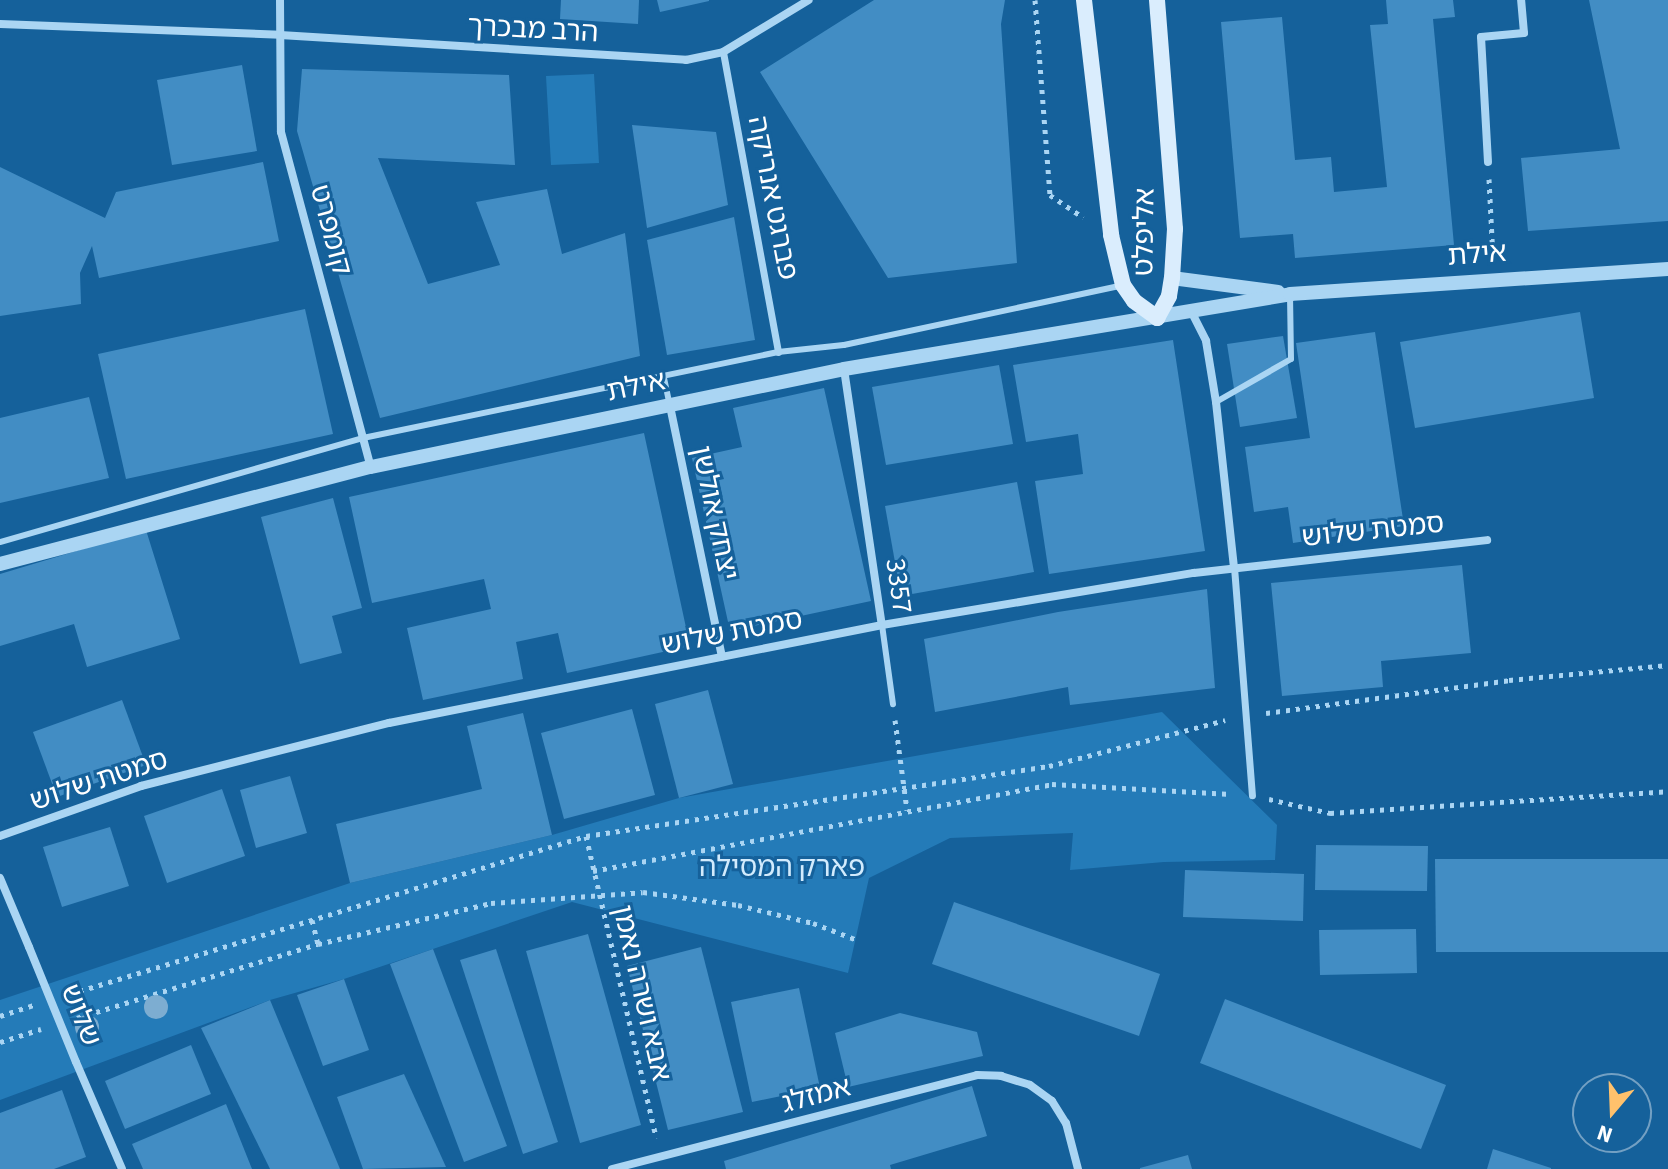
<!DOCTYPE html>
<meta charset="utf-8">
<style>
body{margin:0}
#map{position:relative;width:1668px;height:1169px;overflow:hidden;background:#15619b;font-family:"Source Sans 3","Noto Sans Hebrew",sans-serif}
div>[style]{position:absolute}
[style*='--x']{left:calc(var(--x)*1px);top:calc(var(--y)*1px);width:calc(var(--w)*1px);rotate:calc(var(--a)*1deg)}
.green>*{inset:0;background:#247bb8}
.building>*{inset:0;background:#428dc4}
.path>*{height:5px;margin-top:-2.5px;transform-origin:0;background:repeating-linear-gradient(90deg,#aad5f3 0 4px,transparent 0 10px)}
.service>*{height:6px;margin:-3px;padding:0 3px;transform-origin:3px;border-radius:3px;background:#aad5f3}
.pedestrian>*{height:7px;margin:-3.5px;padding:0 3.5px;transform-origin:3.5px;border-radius:3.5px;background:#aad5f3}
.minor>*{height:8px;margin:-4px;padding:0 4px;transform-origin:4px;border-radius:4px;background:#aad5f3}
.tertiary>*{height:14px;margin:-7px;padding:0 7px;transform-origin:7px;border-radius:7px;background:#aad5f3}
.secondary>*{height:16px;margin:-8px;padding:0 8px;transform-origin:8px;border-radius:8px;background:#daedfd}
.minor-bridge>*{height:8px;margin:-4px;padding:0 4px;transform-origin:4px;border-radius:4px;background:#aad5f3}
.trees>*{width:24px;height:24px;margin:-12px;border-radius:50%;background:#7dadd1}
span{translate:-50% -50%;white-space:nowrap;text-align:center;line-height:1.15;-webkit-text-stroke:6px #15619b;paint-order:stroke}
.street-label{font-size:28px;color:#fff}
.park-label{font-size:28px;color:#d2ebfd}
.north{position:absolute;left:1572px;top:1073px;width:80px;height:80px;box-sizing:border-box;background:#15619b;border:2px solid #73a0c3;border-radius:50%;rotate:199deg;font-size:22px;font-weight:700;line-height:32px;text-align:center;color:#fff}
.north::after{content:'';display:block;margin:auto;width:28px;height:36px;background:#ffc16c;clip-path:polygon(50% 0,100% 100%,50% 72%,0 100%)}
</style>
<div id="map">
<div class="green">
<i style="clip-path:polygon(594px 74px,599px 163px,551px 165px,546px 76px)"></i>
<i style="clip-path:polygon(1162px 712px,1277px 825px,1275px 860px,1164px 862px,1070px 870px,1073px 833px,950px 838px,869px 878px,848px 973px,572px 902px,344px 979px,270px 1000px,0 1100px,0 1000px,350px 883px,552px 835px,679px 798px)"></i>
</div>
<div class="building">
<i style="clip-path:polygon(561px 0,639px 0,638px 24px,560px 19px)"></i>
<i style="clip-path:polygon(657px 0,709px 0,709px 1px,660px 12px)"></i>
<i style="clip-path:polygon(874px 0,1005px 0,1001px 24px,1017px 263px,888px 278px,760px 72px)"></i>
<i style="clip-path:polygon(1386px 0,1453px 0,1455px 17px,1433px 19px,1454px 245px,1295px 258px,1293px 234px,1240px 238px,1221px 22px,1282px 17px,1295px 160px,1331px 157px,1334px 192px,1387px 187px,1370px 25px,1388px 24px)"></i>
<i style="clip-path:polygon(1589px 0,1668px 0,1668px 221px,1528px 231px,1521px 158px,1620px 149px)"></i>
<i style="clip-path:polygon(242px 65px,257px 151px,172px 165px,157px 80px)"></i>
<i style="clip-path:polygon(302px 69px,509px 75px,515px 165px,378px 158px,428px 284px,500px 265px,476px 202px,547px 189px,562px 254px,625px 233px,640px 356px,380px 418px,297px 131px)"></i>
<i style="clip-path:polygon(632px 125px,716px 132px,728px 205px,647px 228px)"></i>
<i style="clip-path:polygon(263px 162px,279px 241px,99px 278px,92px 246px,80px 273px,81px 304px,0 316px,0 167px,105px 218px,116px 192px)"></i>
<i style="clip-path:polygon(734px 217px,755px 340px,667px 355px,647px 240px)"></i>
<i style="clip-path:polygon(305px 309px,333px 434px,126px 479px,98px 354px)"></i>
<i style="clip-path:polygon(1580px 312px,1594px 398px,1415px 428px,1400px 342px)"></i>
<i style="clip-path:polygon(1375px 332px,1404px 526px,1293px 543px,1288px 507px,1254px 512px,1245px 447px,1310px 438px,1296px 343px)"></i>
<i style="clip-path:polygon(1283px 336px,1297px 418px,1240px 427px,1227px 344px)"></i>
<i style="clip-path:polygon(1173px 340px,1205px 551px,1049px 574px,1035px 481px,1083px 474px,1078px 434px,1026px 442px,1013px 365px)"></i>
<i style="clip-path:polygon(999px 365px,1013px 444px,886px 465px,872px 387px)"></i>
<i style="clip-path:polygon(824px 388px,871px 601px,730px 631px,692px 458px,742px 447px,733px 408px)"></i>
<i style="clip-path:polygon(89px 397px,109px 478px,0 503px,0 418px)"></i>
<i style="clip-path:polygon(644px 433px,690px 646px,567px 673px,558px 633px,516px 642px,523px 679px,423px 700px,407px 628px,491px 609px,484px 579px,372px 603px,349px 497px)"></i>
<i style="clip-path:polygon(1017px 482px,1034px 572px,901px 596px,885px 506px)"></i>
<i style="clip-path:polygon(333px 498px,362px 608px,332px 616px,342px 653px,300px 664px,261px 517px)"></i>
<i style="clip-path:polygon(146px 530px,180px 639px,87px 667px,74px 624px,0 646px,0 574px)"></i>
<i style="clip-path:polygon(1462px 565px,1471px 653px,1381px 661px,1383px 687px,1282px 696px,1271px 583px)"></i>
<i style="clip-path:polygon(1207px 589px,1215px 688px,1070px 705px,1068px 687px,935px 712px,924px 639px,1058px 612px)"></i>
<i style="clip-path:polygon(708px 690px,733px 784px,679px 798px,655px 704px)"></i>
<i style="clip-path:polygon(122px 700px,146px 765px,57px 797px,33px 732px)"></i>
<i style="clip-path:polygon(632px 709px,655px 795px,564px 819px,541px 733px)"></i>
<i style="clip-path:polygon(523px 713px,552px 835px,350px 883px,336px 824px,482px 789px,467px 726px)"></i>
<i style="clip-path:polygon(290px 776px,307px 833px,256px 848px,240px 790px)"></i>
<i style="clip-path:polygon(222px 789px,245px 856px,167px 883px,144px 816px)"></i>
<i style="clip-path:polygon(110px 827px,129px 886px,62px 907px,43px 847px)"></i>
<i style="clip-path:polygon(1316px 845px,1428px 846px,1427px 891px,1315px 890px)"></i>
<i style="clip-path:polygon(1435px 859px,1668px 859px,1668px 952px,1436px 952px)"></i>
<i style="clip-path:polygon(1185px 870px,1304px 874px,1303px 921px,1183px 917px)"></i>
<i style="clip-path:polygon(954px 902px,1160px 974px,1139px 1036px,932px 964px)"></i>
<i style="clip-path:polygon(1416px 929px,1417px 973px,1320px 975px,1319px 930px)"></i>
<i style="clip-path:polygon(588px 934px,641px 1125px,580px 1143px,526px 951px)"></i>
<i style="clip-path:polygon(701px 947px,743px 1112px,668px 1130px,627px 966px)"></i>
<i style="clip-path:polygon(433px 949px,507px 1146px,464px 1162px,390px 964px)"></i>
<i style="clip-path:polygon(496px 949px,558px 1142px,523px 1154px,460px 960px)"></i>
<i style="clip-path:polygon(344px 979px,369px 1050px,323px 1066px,297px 995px)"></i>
<i style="clip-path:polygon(799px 988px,820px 1088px,752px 1102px,731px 1002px)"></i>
<i style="clip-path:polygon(1225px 999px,1446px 1085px,1421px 1149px,1200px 1063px)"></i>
<i style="clip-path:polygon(270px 1000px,340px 1169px,270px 1169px,201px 1028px)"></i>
<i style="clip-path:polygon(900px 1013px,977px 1032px,983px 1056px,848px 1087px,835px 1033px)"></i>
<i style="clip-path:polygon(191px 1045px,211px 1094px,125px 1129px,105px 1081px)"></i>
<i style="clip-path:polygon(404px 1074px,446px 1167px,363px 1169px,337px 1097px)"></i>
<i style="clip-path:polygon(972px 1086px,987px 1136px,890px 1165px,891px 1169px,726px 1169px,724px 1161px)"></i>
<i style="clip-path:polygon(62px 1090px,86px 1157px,54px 1169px,0 1169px,0 1113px)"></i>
<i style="clip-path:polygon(226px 1104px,252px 1169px,143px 1169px,132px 1144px)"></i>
<i style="clip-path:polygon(1493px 1149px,1551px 1168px,1551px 1169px,1487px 1169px)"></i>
<i style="clip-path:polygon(1188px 1155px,1192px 1169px,1140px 1169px,1140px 1168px)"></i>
</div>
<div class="path">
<i style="--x:1035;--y:0;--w:196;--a:85.6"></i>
<i style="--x:1050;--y:195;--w:40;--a:34"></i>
<i style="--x:1489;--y:179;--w:78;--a:87.1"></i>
<i style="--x:1266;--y:713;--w:245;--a:-7.7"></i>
<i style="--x:1509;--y:680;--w:160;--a:-5.4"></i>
<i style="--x:895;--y:720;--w:91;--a:82.4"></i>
<i style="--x:1269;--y:799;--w:63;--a:12.9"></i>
<i style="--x:1330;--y:813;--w:339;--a:-3.7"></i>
<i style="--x:586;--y:836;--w:310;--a:76.9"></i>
<i style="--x:593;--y:871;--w:467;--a:-10.7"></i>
<i style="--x:1052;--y:784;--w:179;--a:3.2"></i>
<i style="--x:312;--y:920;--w:25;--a:76"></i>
<i style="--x:70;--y:994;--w:540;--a:-17.02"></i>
<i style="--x:586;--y:836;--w:468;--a:-8.6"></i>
<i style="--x:1049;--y:766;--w:182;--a:-14.6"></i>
<i style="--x:0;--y:1016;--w:35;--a:-18"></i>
<i style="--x:77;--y:1018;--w:252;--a:-17.1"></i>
<i style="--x:318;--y:944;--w:178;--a:-13.3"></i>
<i style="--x:491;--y:903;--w:152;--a:-4.1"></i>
<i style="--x:643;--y:892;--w:96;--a:7.8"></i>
<i style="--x:738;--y:905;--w:77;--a:13.5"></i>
<i style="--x:813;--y:923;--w:45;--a:20.9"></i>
<i style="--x:0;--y:1042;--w:43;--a:-17.6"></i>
</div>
<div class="service">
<i style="--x:664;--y:378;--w:29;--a:78"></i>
<i style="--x:1216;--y:402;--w:86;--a:-29.8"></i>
<i style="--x:1291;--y:359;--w:65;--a:-90.9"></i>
<i style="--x:0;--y:542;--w:378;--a:-16"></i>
<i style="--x:363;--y:438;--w:424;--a:-11.7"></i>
<i style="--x:778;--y:352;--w:66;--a:-6.1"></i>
<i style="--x:844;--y:345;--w:285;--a:-12.1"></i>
<i style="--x:882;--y:625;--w:80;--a:82.1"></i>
</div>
<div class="pedestrian">
<i style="--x:723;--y:52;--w:305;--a:79.6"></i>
<i style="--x:1234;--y:567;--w:229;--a:85.5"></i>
</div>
<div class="minor">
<i style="--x:280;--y:0;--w:132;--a:89.6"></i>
<i style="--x:281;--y:132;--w:347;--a:75"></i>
<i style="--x:0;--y:24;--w:280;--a:2.2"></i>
<i style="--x:280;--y:35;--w:407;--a:3.5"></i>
<i style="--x:686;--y:60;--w:38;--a:-12"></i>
<i style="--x:723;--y:52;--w:100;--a:-31.2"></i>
<i style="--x:1488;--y:162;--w:125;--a:-93.2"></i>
<i style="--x:1481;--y:37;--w:43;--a:-5.3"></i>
<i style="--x:1524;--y:33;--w:33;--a:-95"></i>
<i style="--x:1192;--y:313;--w:31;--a:63"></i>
<i style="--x:1206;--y:341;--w:62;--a:80.7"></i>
<i style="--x:1216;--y:402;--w:166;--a:83.8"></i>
<i style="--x:844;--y:369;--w:259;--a:81.6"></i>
<i style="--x:670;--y:406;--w:256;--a:78.3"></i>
<i style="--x:0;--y:836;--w:150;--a:-19.5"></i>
<i style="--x:141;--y:786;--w:256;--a:-14.3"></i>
<i style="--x:389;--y:723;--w:503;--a:-11.24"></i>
<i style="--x:882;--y:625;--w:316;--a:-9.5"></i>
<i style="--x:1194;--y:573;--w:295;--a:-6.4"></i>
<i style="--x:0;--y:878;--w:75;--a:67.2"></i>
<i style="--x:76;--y:1062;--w:116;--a:66.7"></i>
<i style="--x:612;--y:1169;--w:377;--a:-14.4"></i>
<i style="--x:977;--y:1075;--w:24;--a:2"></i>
<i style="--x:1001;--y:1076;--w:30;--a:17"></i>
<i style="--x:1030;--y:1085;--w:27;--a:36"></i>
<i style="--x:1052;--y:1101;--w:26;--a:58"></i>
<i style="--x:1066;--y:1123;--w:48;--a:75.4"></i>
</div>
<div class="tertiary">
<i style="--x:1172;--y:278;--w:107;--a:7.5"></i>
<i style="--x:0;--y:564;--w:383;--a:-14.7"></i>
<i style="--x:371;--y:467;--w:483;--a:-11.7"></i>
<i style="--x:844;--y:369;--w:452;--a:-9.5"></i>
<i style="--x:1290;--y:294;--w:379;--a:-3.8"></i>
</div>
<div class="secondary">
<i style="--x:1084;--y:0;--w:237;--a:83.4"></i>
<i style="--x:1111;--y:235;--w:51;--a:76.5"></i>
<i style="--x:1123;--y:285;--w:19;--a:55"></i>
<i style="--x:1134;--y:301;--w:29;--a:36"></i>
<i style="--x:1157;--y:318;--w:25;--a:-61"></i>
<i style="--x:1169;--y:296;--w:18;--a:-81"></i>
<i style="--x:1172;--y:278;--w:49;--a:-86.5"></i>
<i style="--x:1175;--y:229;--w:230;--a:-94.5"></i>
</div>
<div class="minor-bridge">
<i style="--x:29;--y:947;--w:124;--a:67.8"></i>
</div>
<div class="trees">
<i style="left:156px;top:1007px"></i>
<i style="left:87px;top:1027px"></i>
</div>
<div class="street-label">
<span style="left:533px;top:29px;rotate:3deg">הרב מבכרך</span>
<span style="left:773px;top:198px;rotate:79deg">פברגט אנריקה</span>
<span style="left:331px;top:230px;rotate:75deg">קומפרט</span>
<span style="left:1144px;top:232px;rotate:-89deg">אליפלט</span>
<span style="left:1477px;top:254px;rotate:-4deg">אילת</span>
<span style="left:636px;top:386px;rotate:-12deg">אילת</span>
<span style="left:715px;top:513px;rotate:78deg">יצחק אולשן</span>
<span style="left:1373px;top:530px;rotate:-6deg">סמטת שלוש</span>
<span style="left:899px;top:586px;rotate:82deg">3357</span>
<span style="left:732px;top:632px;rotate:-11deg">סמטת שלוש</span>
<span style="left:99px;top:780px;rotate:-18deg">סמטת שלוש</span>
<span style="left:642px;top:993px;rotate:77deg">אבא ושרה נאמן</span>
<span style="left:81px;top:1015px;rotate:68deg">שלוש</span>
<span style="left:816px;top:1095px;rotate:-15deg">אמזלג</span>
</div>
<div class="park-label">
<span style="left:782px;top:867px">פארק המסילה</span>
</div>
<div class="north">N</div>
</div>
